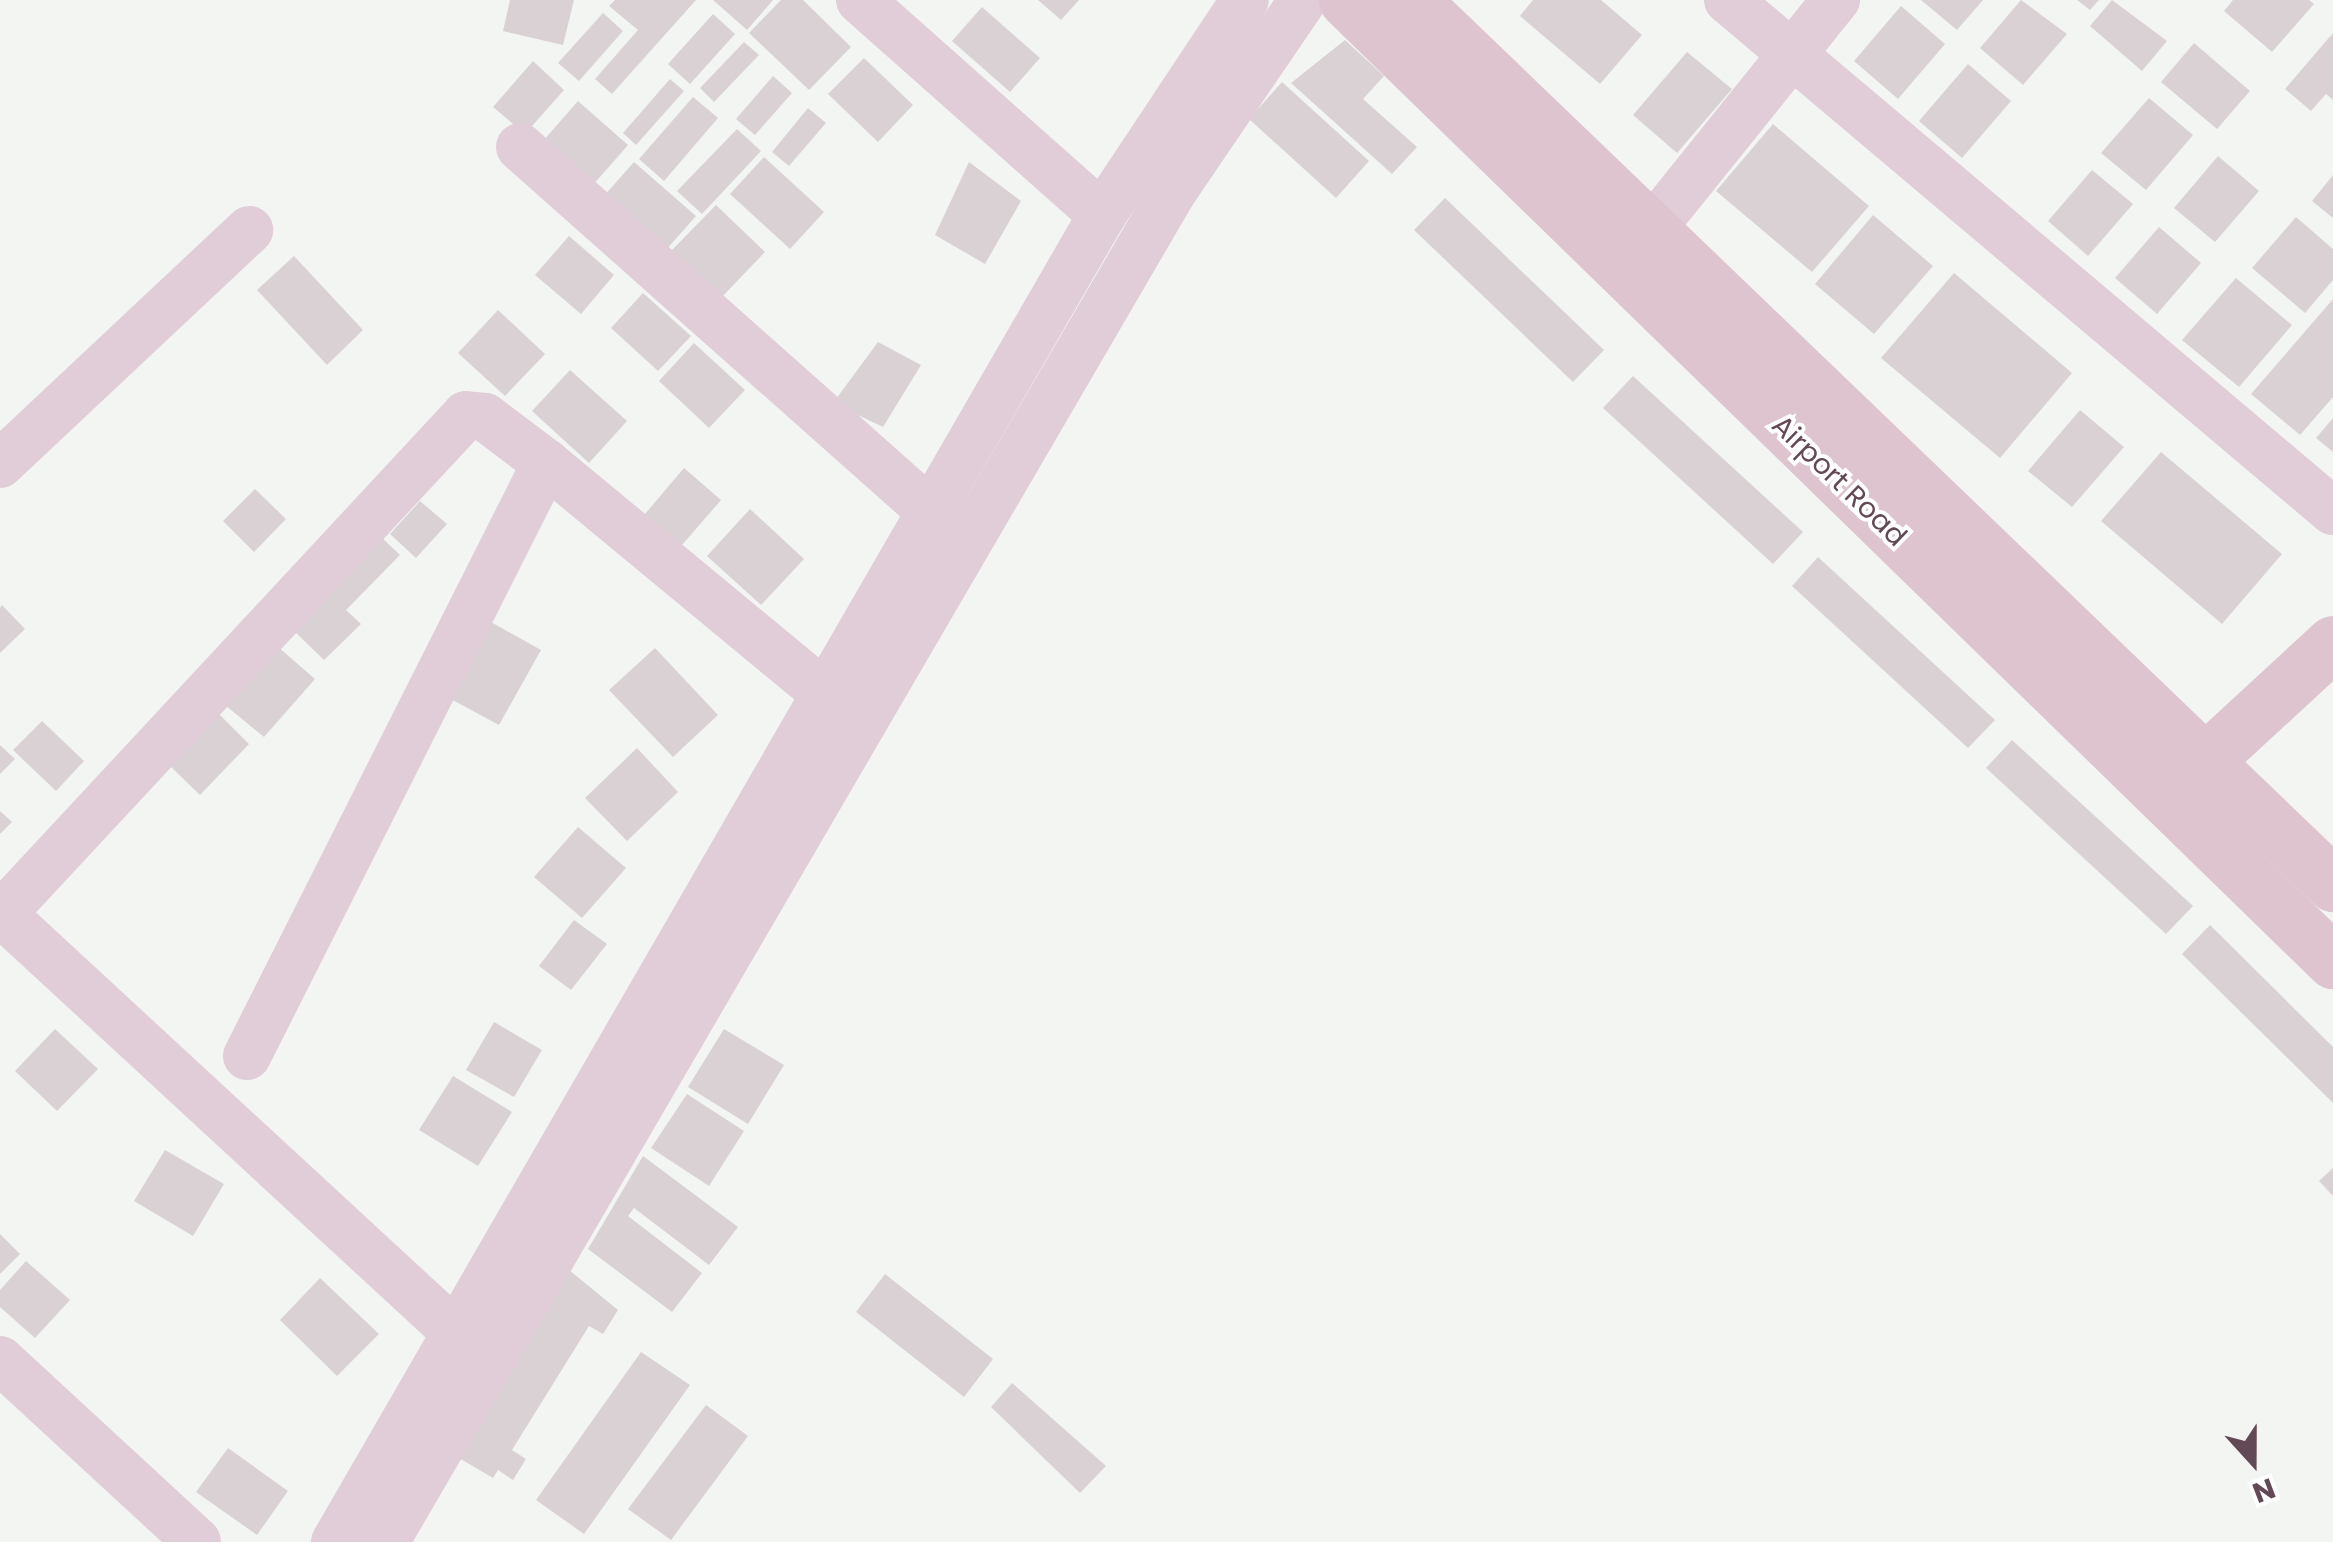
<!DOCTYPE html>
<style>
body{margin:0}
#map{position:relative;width:2333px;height:1542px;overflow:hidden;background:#f3f5f3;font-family:Poppins,sans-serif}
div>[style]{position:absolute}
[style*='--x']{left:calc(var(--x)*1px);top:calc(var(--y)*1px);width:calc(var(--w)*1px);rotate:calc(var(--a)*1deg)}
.building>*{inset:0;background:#dad1d4}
.minor>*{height:48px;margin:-24px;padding:0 24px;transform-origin:24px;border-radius:24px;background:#e0cdd8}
.secondary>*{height:55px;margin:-27.5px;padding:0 27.5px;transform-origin:27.5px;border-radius:27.5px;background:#ddc4cf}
span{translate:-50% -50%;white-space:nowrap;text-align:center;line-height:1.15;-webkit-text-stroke:8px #fff;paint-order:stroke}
.street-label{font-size:28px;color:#634856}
.north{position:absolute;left:2203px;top:1412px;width:100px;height:100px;-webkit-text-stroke:8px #fff;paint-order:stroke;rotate:159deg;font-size:28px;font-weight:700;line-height:40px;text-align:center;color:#634856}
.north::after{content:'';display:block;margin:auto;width:35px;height:45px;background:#634856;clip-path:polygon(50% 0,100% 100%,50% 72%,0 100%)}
</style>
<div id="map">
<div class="building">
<i style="clip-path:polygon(510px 0,574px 0,563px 45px,503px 31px)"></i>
<i style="clip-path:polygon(615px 0,696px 0,612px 94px,595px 79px,638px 30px,609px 6px)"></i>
<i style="clip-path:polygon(713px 0,773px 0,747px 30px)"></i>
<i style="clip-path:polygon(781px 0,803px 0,851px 47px,809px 90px,749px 33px)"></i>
<i style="clip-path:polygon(1038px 0,1079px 0,1061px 20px)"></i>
<i style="clip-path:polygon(1533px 0,1601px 0,1642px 35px,1600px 84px,1520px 16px)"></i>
<i style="clip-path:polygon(1921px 0,1983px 0,1957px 30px)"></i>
<i style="clip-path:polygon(2021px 0,2067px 34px,2023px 85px,1980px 48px)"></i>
<i style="clip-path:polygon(2077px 0,2099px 0,2090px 10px)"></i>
<i style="clip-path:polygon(2112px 0,2167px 41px,2142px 71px,2090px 26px)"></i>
<i style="clip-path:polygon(2233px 0,2309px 0,2314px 4px,2272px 52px,2224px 11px)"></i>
<i style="clip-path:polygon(1901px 6px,1945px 44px,1898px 99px,1854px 61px)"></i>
<i style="clip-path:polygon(982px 7px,1040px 58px,1010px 92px,952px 41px)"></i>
<i style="clip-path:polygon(603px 13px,623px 31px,579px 81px,558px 63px)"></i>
<i style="clip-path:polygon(713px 14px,735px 34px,690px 84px,668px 64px)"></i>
<i style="clip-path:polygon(2333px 33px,2333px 100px,2326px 94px,2311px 111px,2285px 89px)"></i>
<i style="clip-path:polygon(1345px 40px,1384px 76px,1363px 99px,1417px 147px,1392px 174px,1291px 83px)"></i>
<i style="clip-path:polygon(744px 42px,759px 55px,714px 102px,700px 88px)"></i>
<i style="clip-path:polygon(2194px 43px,2250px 91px,2217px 129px,2161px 82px)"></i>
<i style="clip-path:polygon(1687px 52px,1732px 89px,1677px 153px,1633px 115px)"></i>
<i style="clip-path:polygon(864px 58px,913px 105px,878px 142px,828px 94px)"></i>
<i style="clip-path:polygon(533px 61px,564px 90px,525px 134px,493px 107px)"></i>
<i style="clip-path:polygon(1968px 64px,2011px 101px,1962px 158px,1919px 121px)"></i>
<i style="clip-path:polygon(773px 76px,792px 93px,755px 135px,736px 119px)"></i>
<i style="clip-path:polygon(670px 79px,684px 91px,636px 145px,623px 133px)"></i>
<i style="clip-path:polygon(1282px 82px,1369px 161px,1336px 198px,1249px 119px)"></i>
<i style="clip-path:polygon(693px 97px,718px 118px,664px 181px,639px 159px)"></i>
<i style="clip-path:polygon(2149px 98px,2193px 135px,2146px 190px,2101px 153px)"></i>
<i style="clip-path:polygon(578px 101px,628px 145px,593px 185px,543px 141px)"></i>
<i style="clip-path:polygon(808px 108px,826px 123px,789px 166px,772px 152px)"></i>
<i style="clip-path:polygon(1773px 124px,1869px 206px,1812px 272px,1716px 191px)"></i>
<i style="clip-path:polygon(737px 129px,761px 151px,702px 214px,677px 191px)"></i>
<i style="clip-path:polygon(2218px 156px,2259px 191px,2215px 242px,2174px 208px)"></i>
<i style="clip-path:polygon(764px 157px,824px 212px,790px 249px,730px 194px)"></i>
<i style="clip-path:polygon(634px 162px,696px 216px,665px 251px,603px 197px)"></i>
<i style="clip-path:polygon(969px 162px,1021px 201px,985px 264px,935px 235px)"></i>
<i style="clip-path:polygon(2092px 170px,2133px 204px,2088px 256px,2048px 221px)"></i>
<i style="clip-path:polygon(2333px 175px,2333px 218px,2312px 201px)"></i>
<i style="clip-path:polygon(1445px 198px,1604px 350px,1573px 382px,1414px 230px)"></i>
<i style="clip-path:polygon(716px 205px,765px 252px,720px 299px,671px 251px)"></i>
<i style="clip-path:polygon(1873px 215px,1933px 266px,1874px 334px,1815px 284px)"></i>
<i style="clip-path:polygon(2296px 217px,2333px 249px,2333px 280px,2305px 313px,2252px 268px)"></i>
<i style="clip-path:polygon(2159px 227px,2201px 263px,2157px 314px,2115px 278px)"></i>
<i style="clip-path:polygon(569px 236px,614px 275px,581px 314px,535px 275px)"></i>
<i style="clip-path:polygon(294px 256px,363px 330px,327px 365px,257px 290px)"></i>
<i style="clip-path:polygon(1954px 273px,2072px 373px,2000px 458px,1881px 358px)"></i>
<i style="clip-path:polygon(2236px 278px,2292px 325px,2239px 387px,2182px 340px)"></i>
<i style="clip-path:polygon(643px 293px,691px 336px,658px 371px,611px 328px)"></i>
<i style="clip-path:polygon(2333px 299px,2333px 397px,2300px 435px,2251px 394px)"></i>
<i style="clip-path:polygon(498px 310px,545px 354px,505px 396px,458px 353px)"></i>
<i style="clip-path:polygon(878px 342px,921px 365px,883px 427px,833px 403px)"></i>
<i style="clip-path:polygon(694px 343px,745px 390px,709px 428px,659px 381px)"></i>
<i style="clip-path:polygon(570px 370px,627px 421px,589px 463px,532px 411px)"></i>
<i style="clip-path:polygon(1633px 376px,1803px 532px,1773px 564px,1603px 408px)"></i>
<i style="clip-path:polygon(2080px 410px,2124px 447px,2072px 507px,2028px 471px)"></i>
<i style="clip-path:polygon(2333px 418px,2333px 452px,2316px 438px)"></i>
<i style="clip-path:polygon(2161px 452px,2282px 554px,2222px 624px,2101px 521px)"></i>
<i style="clip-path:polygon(684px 468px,721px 500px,682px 545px,645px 514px)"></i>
<i style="clip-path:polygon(255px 489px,286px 519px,254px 552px,223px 521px)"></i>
<i style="clip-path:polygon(420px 501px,447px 524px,416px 558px,390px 534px)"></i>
<i style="clip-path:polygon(750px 509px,804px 559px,761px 605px,707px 556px)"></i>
<i style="clip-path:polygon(380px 536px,400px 555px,346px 610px,361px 624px,324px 660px,291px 628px)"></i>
<i style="clip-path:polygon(1818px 557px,1995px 720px,1968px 748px,1792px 586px)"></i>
<i style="clip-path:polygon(2px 605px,25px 629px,0 653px,0 608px)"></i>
<i style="clip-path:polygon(489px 621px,541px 650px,499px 725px,447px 697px)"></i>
<i style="clip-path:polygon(277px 646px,315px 679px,264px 737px,225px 705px)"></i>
<i style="clip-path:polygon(655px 648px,718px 715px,673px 757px,609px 690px)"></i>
<i style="clip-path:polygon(218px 713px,249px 744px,200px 795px,168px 764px)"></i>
<i style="clip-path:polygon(42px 721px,84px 761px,56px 791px,13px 750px)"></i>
<i style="clip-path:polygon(2012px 740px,2193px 906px,2166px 934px,1986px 768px)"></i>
<i style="clip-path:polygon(0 745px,15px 759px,0 774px)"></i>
<i style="clip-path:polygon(637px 748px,678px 792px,627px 841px,585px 798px)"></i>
<i style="clip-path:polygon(0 811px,12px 822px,0 834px)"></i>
<i style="clip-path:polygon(578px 827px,626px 868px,582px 918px,534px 877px)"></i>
<i style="clip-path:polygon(574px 920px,607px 944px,571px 990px,539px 966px)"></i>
<i style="clip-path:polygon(2210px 925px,2333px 1047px,2333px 1103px,2182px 954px)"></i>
<i style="clip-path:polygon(494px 1022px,542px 1050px,514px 1097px,466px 1070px)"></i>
<i style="clip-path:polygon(55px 1029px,98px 1069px,57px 1111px,15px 1071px)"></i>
<i style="clip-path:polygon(724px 1029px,784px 1065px,748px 1124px,688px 1087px)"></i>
<i style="clip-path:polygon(453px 1076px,512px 1112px,478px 1166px,419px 1130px)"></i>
<i style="clip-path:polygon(687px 1094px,744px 1131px,709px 1186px,651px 1148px)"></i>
<i style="clip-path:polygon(165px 1150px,224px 1184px,193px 1236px,134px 1201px)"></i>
<i style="clip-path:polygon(643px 1156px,738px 1227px,709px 1265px,634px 1208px,628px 1216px,702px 1273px,672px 1312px,588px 1249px)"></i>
<i style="clip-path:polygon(2333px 1168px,2333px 1196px,2319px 1181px)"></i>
<i style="clip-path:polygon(0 1234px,20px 1254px,0 1274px)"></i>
<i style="clip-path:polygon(26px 1261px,70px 1300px,35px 1338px,0 1307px,0 1290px)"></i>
<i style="clip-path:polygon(569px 1270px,618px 1310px,603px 1334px,589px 1326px,512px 1450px,526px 1459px,513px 1480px,498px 1470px,493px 1478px,454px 1455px)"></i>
<i style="clip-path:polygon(885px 1274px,993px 1359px,964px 1397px,856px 1312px)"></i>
<i style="clip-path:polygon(320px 1278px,379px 1334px,337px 1376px,280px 1320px)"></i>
<i style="clip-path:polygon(641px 1352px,690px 1385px,584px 1534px,536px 1500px)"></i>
<i style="clip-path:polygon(1012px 1383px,1106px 1466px,1080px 1493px,991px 1407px)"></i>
<i style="clip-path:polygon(706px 1405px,748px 1436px,671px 1540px,628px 1509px)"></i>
<i style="clip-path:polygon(228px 1448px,288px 1491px,257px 1535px,196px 1492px)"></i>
</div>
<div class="minor">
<i style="--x:860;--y:0;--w:324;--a:41.6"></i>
<i style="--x:1728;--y:0;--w:792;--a:40.19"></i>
<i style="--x:520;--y:147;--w:547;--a:41.59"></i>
<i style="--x:1650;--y:231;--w:297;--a:-51.2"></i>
<i style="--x:0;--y:464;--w:342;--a:-43.2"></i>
<i style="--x:0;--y:912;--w:621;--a:42.71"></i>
<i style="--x:0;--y:916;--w:684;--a:-47.07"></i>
<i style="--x:466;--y:415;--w:19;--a:6"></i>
<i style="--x:485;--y:417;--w:76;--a:37"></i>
<i style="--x:546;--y:463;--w:391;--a:39.6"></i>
<i style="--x:247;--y:1056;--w:664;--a:-63.24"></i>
<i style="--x:0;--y:1360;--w:268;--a:42.7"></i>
<i style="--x:335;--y:1542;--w:1533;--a:-59.97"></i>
<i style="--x:1102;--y:215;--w:258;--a:-56.4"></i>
<i style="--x:385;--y:1542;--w:1560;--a:-59.75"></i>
<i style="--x:1171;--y:194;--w:235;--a:-55.8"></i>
</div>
<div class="secondary">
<i style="--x:1346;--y:0;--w:1378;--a:44.24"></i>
<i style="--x:1412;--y:0;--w:1277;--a:43.83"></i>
<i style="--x:2205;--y:761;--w:174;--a:-42.7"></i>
</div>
<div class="street-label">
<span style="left:1839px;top:481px;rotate:44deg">Airport Road</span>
</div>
<div class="north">N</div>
</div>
